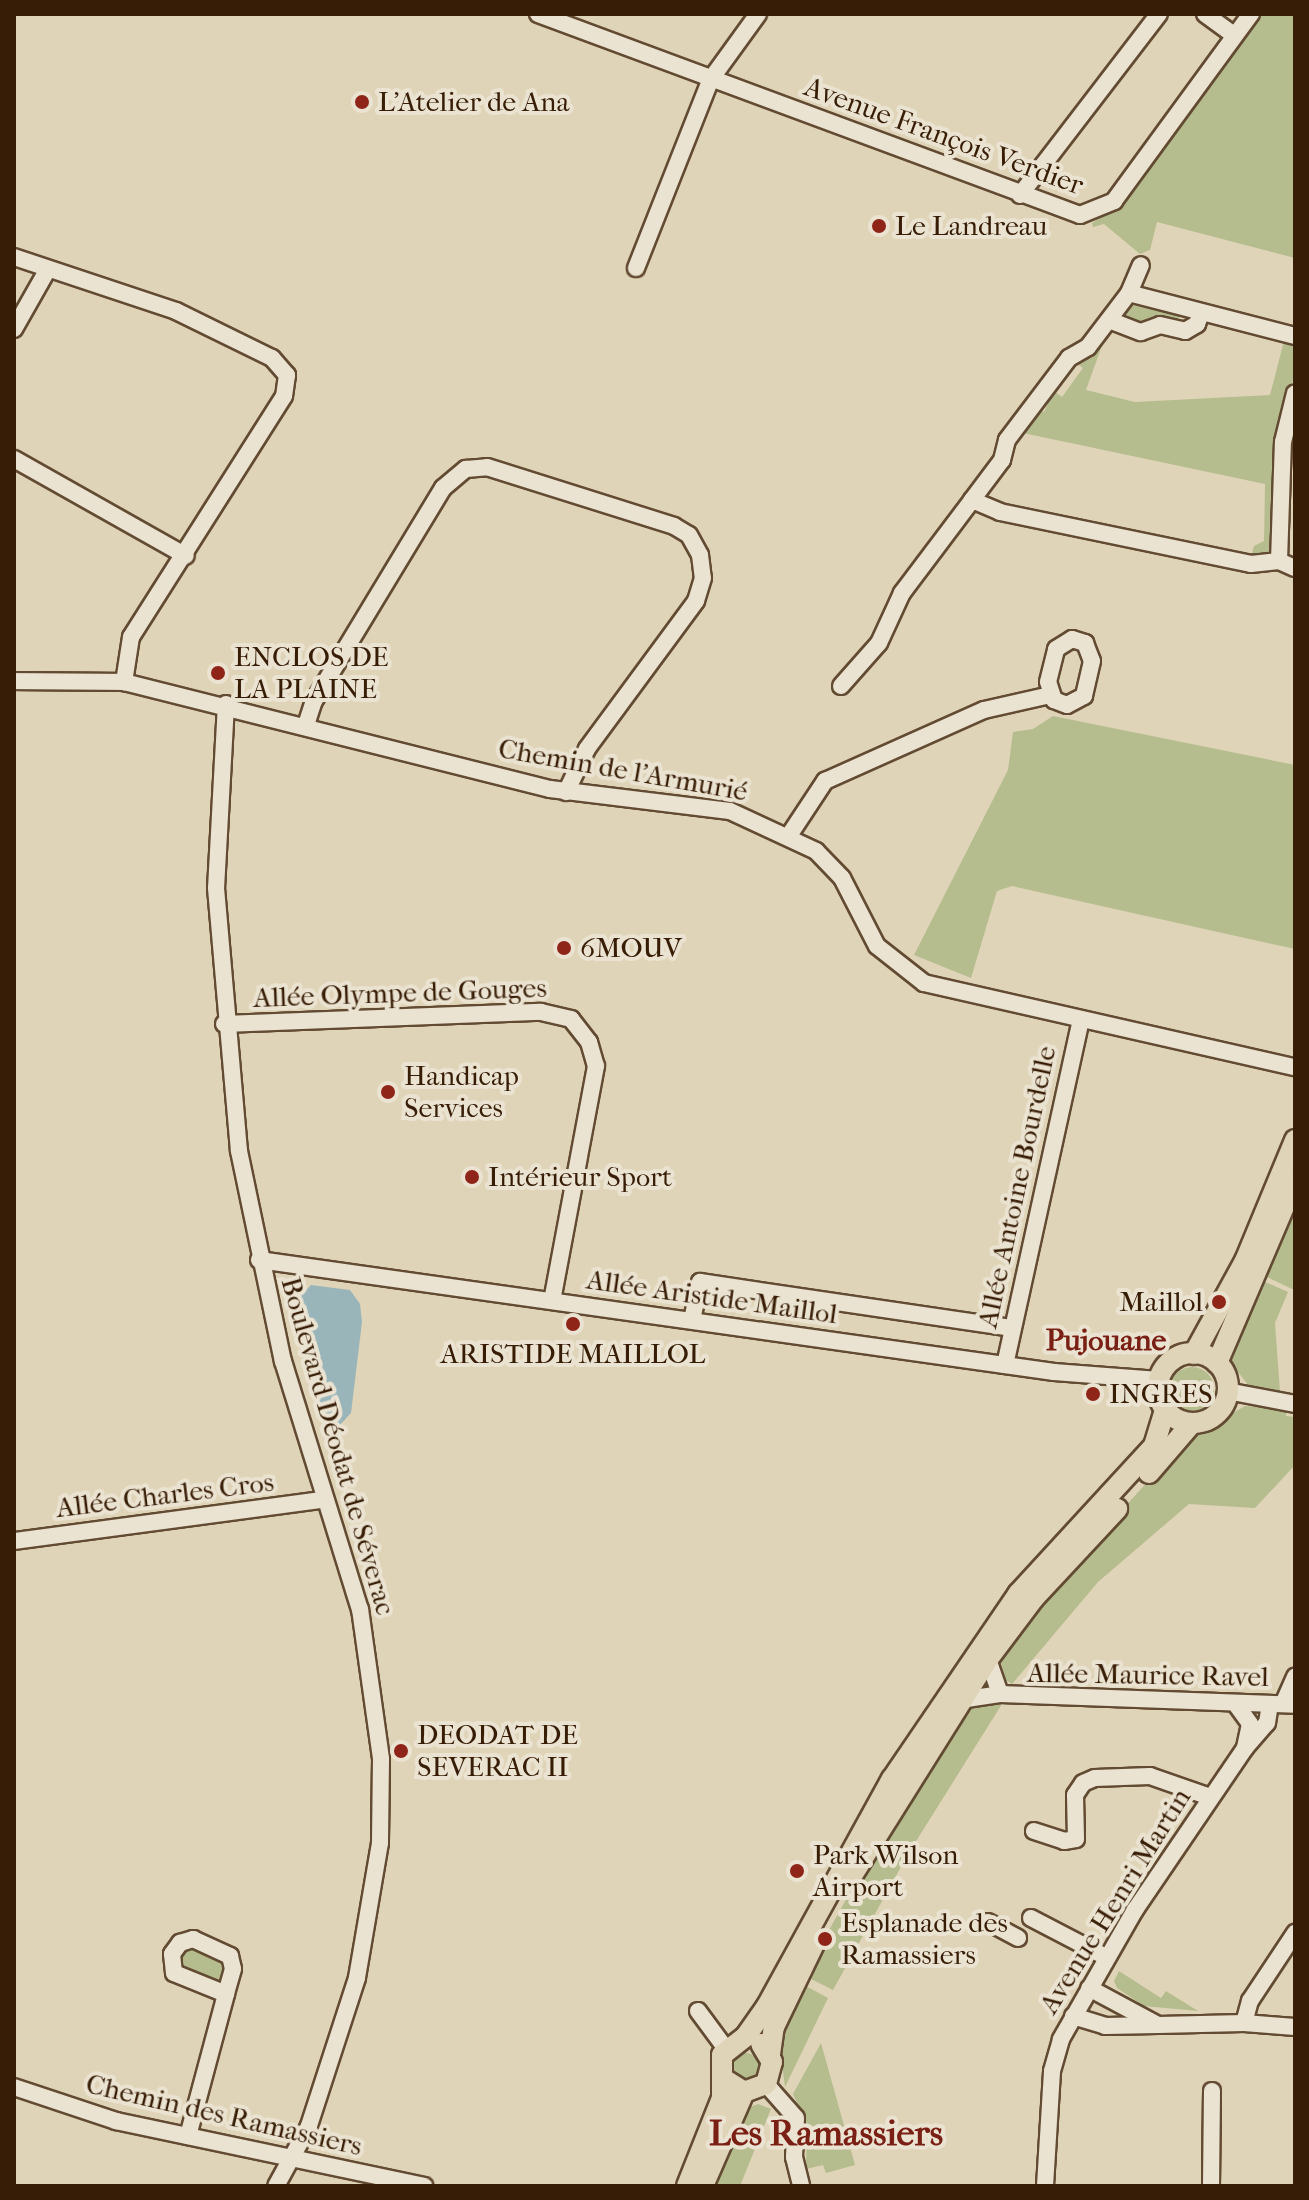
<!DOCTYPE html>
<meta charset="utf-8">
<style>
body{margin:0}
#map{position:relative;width:1309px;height:2200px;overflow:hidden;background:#e0d4b8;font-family:"IM FELL French Canon",serif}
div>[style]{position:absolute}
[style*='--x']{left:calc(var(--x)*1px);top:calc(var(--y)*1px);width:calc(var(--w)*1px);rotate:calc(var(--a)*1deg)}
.green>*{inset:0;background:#b5bc8d}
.round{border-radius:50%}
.water>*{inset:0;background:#99b5ba}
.roads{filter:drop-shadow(2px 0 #624b32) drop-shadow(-2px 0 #624b32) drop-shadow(0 2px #624b32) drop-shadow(0 -2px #624b32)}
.minor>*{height:16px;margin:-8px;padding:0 8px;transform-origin:8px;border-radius:8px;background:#ebe3d1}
.major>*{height:20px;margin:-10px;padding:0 10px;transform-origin:10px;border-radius:10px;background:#e0d4b8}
.major>.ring{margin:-10px;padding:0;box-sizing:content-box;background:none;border:20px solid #e0d4b8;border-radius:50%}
.dots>*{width:22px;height:22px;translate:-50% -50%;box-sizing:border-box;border:4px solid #ebe3d1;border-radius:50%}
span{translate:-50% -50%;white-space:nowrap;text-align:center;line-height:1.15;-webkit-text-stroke:8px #ebe3d1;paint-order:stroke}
.poi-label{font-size:28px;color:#381d06}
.left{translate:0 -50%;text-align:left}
.right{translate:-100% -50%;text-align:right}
.street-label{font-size:28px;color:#381d06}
.neighbourhood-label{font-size:30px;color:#7a1f14;font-weight:700}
.district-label{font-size:36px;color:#7a1f14;font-weight:700}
.frame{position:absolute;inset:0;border:16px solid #381d06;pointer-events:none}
</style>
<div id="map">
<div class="green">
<i style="clip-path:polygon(1263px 14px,1295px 14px,1295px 258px,1157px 222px,1150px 250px,1140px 254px,1104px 224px,1093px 227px,1092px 223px,1115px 209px)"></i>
<i style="clip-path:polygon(1132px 305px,1179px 316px,1178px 322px,1142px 325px,1122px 317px)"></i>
<i style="clip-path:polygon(1104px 340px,1086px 390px,1135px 402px,1270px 395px,1284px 341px,1295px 346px,1295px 371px,1277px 446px,1273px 548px,1268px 554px,1251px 557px,1254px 546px,1264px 541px,1265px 484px,1023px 433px,1041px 410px,1044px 412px,1054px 391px,1062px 397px,1083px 368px,1076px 363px,1091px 357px)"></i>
<i style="clip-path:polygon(1053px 716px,1295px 765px,1295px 949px,1012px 886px,997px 891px,971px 978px,914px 955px,1008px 770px,1013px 732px,1033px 729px)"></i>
<i style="clip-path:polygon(1295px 1194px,1295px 1289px,1292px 1289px,1265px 1276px,1287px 1228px,1282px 1225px)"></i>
<i style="clip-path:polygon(1263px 1281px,1288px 1292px,1275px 1323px,1280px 1392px,1249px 1386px,1230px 1362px,1229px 1349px)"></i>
<i class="round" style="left:1170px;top:1367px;width:44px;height:44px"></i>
<i style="clip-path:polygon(1245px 1406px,1287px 1409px,1286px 1416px,1295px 1417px,1295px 1465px,1255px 1508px,1189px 1504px,1098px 1582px,1012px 1684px,1006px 1680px,999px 1656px,1019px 1624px,1169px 1458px,1193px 1436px)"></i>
<i style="clip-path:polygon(1002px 1704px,908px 1854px,833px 1990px,809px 1978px,833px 1935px,828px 1932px,885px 1829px,971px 1705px)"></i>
<i style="clip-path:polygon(197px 1945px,198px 1952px,223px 1957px,226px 1973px,221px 1979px,208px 1982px,206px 1975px,193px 1972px,186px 1976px,177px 1960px,185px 1947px)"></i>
<i style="clip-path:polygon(1119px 1971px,1161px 1998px,1166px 1991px,1198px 2011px,1144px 2006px,1117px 1988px,1114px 1981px)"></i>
<i style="clip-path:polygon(802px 1984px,828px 1998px,785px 2087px,778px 2035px)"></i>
<i style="clip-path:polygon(821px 2043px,855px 2165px,826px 2173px,823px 2165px,806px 2169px,807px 2125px,793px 2094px)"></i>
<i class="round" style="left:733px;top:2053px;width:26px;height:26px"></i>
<i style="clip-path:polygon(758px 2104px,771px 2109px,740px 2186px,708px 2186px,745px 2109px)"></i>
</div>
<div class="water">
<i style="clip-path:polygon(311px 1285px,350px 1290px,360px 1304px,362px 1322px,351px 1413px,339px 1426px,323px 1422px,315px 1406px,290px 1308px)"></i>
</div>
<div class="roads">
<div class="minor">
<i style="--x:538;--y:14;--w:578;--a:20.35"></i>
<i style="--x:1080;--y:215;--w:37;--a:-22"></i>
<i style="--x:1114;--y:201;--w:232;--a:-53.8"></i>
<i style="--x:1205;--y:14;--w:36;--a:36"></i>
<i style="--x:1020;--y:195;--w:228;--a:-52.5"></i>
<i style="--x:14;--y:257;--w:171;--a:18.4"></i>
<i style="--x:176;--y:311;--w:107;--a:26.1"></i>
<i style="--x:272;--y:358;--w:23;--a:49"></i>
<i style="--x:287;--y:375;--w:21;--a:98"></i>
<i style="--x:284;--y:396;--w:285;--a:122.4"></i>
<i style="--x:131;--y:637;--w:46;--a:98.8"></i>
<i style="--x:636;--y:268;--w:203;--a:-68.4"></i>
<i style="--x:711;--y:79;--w:80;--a:-54.1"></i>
<i style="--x:1129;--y:293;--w:30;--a:-67"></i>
<i style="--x:1109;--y:320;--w:34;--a:21"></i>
<i style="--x:1141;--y:332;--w:20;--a:-20"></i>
<i style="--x:1160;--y:325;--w:26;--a:13"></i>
<i style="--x:1185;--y:331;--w:14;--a:-30"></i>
<i style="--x:1197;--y:324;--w:12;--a:-70"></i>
<i style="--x:14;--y:329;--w:69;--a:-60.5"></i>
<i style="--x:1295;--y:336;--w:171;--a:-165.5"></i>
<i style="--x:1129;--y:293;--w:68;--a:127.2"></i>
<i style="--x:1088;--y:347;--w:22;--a:150"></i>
<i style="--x:1069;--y:358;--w:103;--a:127.1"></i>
<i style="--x:1007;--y:440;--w:21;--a:104"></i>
<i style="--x:1002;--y:460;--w:50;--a:126.9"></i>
<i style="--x:972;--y:500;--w:30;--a:23"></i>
<i style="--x:1000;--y:512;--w:256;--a:11.7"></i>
<i style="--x:1251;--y:564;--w:28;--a:-6"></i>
<i style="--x:1279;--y:561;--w:119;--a:-88.1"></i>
<i style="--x:1283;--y:442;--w:50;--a:-76.2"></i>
<i style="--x:14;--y:459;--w:197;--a:29.4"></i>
<i style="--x:1279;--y:561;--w:17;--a:24"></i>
<i style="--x:1072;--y:639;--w:14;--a:17"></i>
<i style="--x:1085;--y:643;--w:19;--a:69"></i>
<i style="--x:1092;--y:661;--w:36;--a:103"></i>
<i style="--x:1084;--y:696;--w:19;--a:152"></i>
<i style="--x:1067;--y:705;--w:14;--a:-159"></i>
<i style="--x:1054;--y:700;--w:19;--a:-108"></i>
<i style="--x:1048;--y:682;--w:34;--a:-76"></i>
<i style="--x:1056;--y:649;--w:19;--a:-32"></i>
<i style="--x:14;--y:681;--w:110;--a:0.5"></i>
<i style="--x:124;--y:682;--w:439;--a:14.1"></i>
<i style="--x:550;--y:789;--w:181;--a:7"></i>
<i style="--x:730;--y:811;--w:95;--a:24.9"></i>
<i style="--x:816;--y:851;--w:37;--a:46"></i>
<i style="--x:842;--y:878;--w:76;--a:62.8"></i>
<i style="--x:877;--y:946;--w:60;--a:38.2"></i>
<i style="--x:924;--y:983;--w:380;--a:12.8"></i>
<i style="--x:841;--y:686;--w:57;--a:-48.5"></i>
<i style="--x:879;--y:643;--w:55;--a:-65.3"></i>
<i style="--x:902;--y:593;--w:116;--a:-53"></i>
<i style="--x:226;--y:704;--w:184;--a:93.1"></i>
<i style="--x:216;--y:888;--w:264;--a:85"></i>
<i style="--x:239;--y:1151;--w:215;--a:78.2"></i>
<i style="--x:283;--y:1361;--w:260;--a:72.8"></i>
<i style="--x:360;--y:1609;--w:151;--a:82"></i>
<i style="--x:381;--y:1759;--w:84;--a:90.7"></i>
<i style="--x:380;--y:1843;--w:137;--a:99.7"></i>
<i style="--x:357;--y:1978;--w:156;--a:108"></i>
<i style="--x:309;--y:2126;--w:68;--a:118.8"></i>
<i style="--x:306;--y:725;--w:25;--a:-72"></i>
<i style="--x:314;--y:701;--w:249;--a:-58.8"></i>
<i style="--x:443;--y:488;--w:30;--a:-40"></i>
<i style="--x:466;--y:469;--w:21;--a:-5"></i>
<i style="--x:487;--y:467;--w:196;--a:17.5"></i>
<i style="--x:674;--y:526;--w:17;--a:31"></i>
<i style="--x:689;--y:535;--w:23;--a:61"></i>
<i style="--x:700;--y:555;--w:23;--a:83"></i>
<i style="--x:703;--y:578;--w:24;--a:107"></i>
<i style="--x:696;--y:601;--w:184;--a:126.4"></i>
<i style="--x:587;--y:749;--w:48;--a:116"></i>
<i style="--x:790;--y:834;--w:64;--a:-56.6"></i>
<i style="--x:825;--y:781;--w:174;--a:-24.1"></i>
<i style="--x:984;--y:710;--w:68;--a:-12.8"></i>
<i style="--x:224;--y:1024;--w:317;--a:-2.2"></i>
<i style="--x:541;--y:1012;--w:31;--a:13"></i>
<i style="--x:571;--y:1019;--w:29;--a:52"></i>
<i style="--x:589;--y:1042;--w:25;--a:74"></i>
<i style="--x:596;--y:1066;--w:239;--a:100.6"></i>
<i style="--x:259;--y:1260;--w:803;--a:8.02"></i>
<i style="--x:1054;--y:1372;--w:105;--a:4.4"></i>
<i style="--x:692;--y:1320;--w:39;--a:-78"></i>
<i style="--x:700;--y:1282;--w:316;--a:8.4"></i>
<i style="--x:1005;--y:1365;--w:353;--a:-77.6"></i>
<i style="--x:1227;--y:1391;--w:69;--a:10.8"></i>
<i style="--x:14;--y:1541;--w:312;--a:-7.6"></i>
<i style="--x:988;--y:1659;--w:37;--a:71"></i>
<i style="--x:960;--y:1700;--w:40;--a:-8.5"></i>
<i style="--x:1000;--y:1694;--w:295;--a:2.1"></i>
<i style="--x:1235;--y:1703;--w:26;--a:54"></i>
<i style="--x:1250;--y:1724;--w:25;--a:102"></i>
<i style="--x:1245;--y:1748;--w:33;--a:-49"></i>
<i style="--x:1267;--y:1723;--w:19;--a:-81"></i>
<i style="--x:1283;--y:1704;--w:30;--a:-66"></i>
<i style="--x:1034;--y:1831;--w:32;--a:18"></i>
<i style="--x:1064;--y:1841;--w:12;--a:-9"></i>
<i style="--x:1076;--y:1839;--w:44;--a:-91.3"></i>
<i style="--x:1075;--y:1795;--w:14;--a:-56"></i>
<i style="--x:1083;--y:1783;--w:13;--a:-23"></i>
<i style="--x:1095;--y:1778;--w:55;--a:-2.1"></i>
<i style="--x:1150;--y:1776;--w:64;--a:19.3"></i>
<i style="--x:1031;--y:1918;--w:85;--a:27.5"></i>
<i style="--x:988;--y:1922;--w:34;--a:28"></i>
<i style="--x:193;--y:1939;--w:41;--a:24.7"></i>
<i style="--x:230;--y:1956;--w:13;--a:77"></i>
<i style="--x:233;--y:1969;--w:26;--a:106"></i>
<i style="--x:226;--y:1994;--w:56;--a:-158"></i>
<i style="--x:174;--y:1973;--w:19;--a:-96"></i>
<i style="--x:172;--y:1954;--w:14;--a:-54"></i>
<i style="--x:180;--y:1943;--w:14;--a:-17"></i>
<i style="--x:698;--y:2011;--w:47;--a:53.6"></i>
<i style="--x:1073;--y:2016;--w:34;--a:17"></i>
<i style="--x:1105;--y:2026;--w:53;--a:-1.1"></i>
<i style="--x:1158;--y:2025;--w:78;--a:-151.8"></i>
<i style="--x:1244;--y:2023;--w:51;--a:4.5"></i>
<i style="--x:1158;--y:2025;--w:86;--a:-1.3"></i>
<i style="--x:1244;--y:2023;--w:23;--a:-75"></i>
<i style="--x:1250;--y:2001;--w:82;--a:-56.5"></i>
<i style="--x:766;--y:2084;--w:45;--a:48.6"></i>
<i style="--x:796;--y:2118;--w:39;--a:93"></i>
<i style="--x:794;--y:2157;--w:30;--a:76"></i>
<i style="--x:14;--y:2087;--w:108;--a:18.4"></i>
<i style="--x:116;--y:2121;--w:315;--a:11.9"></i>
<i style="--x:188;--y:2136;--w:147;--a:-75"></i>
<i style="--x:1045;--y:2186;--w:115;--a:-86.5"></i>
<i style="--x:1052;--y:2071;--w:33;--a:-74"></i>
<i style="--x:1061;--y:2039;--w:149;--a:-60.2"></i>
<i style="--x:1135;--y:1910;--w:196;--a:-55.8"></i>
<i style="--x:1211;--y:2186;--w:95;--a:-89.4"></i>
</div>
<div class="major">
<i class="ring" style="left:1158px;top:1353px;width:50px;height:50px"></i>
<i style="--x:1194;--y:1354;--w:106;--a:-61.3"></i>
<i style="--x:1245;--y:1261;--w:131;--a:-67.5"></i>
<i style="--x:1217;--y:1363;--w:198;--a:-66.8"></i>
<i style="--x:1149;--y:1473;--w:66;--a:-49.3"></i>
<i style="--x:853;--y:1874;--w:254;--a:-57.9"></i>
<i style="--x:988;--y:1659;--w:76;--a:-53"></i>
<i style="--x:1034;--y:1598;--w:122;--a:-47"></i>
<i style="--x:770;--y:2054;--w:27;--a:-82"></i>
<i style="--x:774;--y:2027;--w:92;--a:-64.3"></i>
<i style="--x:722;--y:2078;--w:26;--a:32"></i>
<i style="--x:744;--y:2092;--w:23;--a:-20"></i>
<i style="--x:766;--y:2084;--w:23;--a:-75"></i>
<i style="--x:772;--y:2062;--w:21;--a:-121"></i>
<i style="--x:687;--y:2186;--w:95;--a:-68.3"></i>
<i style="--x:722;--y:2098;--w:43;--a:-90"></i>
<i style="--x:722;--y:2055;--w:31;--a:-38"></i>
<i style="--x:746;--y:2036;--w:37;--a:-55"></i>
<i style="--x:767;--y:2006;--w:259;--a:-61.2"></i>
<i style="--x:892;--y:1779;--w:224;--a:-55.7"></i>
<i style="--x:1018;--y:1594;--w:201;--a:-47.4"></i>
<i style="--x:1154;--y:1446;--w:38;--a:-73"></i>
<i style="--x:703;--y:2186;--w:103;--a:-66.4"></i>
</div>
</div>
<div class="dots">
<i style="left:362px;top:102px;background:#8f2418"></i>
<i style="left:879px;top:226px;background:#8f2418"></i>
<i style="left:218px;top:673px;background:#8f2418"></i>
<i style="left:564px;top:948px;background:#8f2418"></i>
<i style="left:388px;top:1092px;background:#8f2418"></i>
<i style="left:472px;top:1177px;background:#8f2418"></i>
<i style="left:1219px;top:1302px;background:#8f2418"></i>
<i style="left:573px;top:1324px;background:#8f2418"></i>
<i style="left:1093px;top:1394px;background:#8f2418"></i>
<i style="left:401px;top:1751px;background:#8f2418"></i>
<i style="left:797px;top:1871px;background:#8f2418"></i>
<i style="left:825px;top:1939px;background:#8f2418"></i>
</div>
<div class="poi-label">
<span class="left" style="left:378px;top:102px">L'Atelier de Ana</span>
<span class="left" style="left:895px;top:226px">Le Landreau</span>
<span class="left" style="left:234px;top:673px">ENCLOS DE<br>LA PLAINE</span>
<span class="left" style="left:580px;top:948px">6MOUV</span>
<span class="left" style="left:404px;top:1092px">Handicap<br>Services</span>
<span class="left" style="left:488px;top:1177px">Intérieur Sport</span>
<span class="right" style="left:1203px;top:1302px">Maillol</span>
<span style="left:573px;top:1354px">ARISTIDE MAILLOL</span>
<span class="left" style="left:1109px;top:1394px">INGRES</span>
<span class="left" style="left:417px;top:1751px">DEODAT DE<br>SEVERAC II</span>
<span class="left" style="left:813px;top:1871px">Park Wilson<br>Airport</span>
<span class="left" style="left:841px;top:1939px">Esplanade des<br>Ramassiers</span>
</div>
<div class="street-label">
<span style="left:944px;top:136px;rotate:20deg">Avenue François Verdier</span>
<span style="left:623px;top:770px;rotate:10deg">Chemin de l'Armurié</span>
<span style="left:400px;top:993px;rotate:-2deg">Allée Olympe de Gouges</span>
<span style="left:1017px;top:1187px;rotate:-78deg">Allée Antoine Bourdelle</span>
<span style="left:712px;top:1297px;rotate:8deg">Allée Aristide Maillol</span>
<span style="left:338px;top:1446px;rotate:74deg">Boulevard Déodat de Séverac</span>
<span style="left:165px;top:1495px;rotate:-7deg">Allée Charles Cros</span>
<span style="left:1148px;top:1675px;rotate:1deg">Allée Maurice Ravel</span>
<span style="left:1115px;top:1901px;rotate:-58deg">Avenue Henri Martin</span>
<span style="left:224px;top:2115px;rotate:13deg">Chemin des Ramassiers</span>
</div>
<div class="neighbourhood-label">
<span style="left:1106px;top:1341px">Pujouane</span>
</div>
<div class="district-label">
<span style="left:826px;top:2134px">Les Ramassiers</span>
</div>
<div class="frame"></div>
</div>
